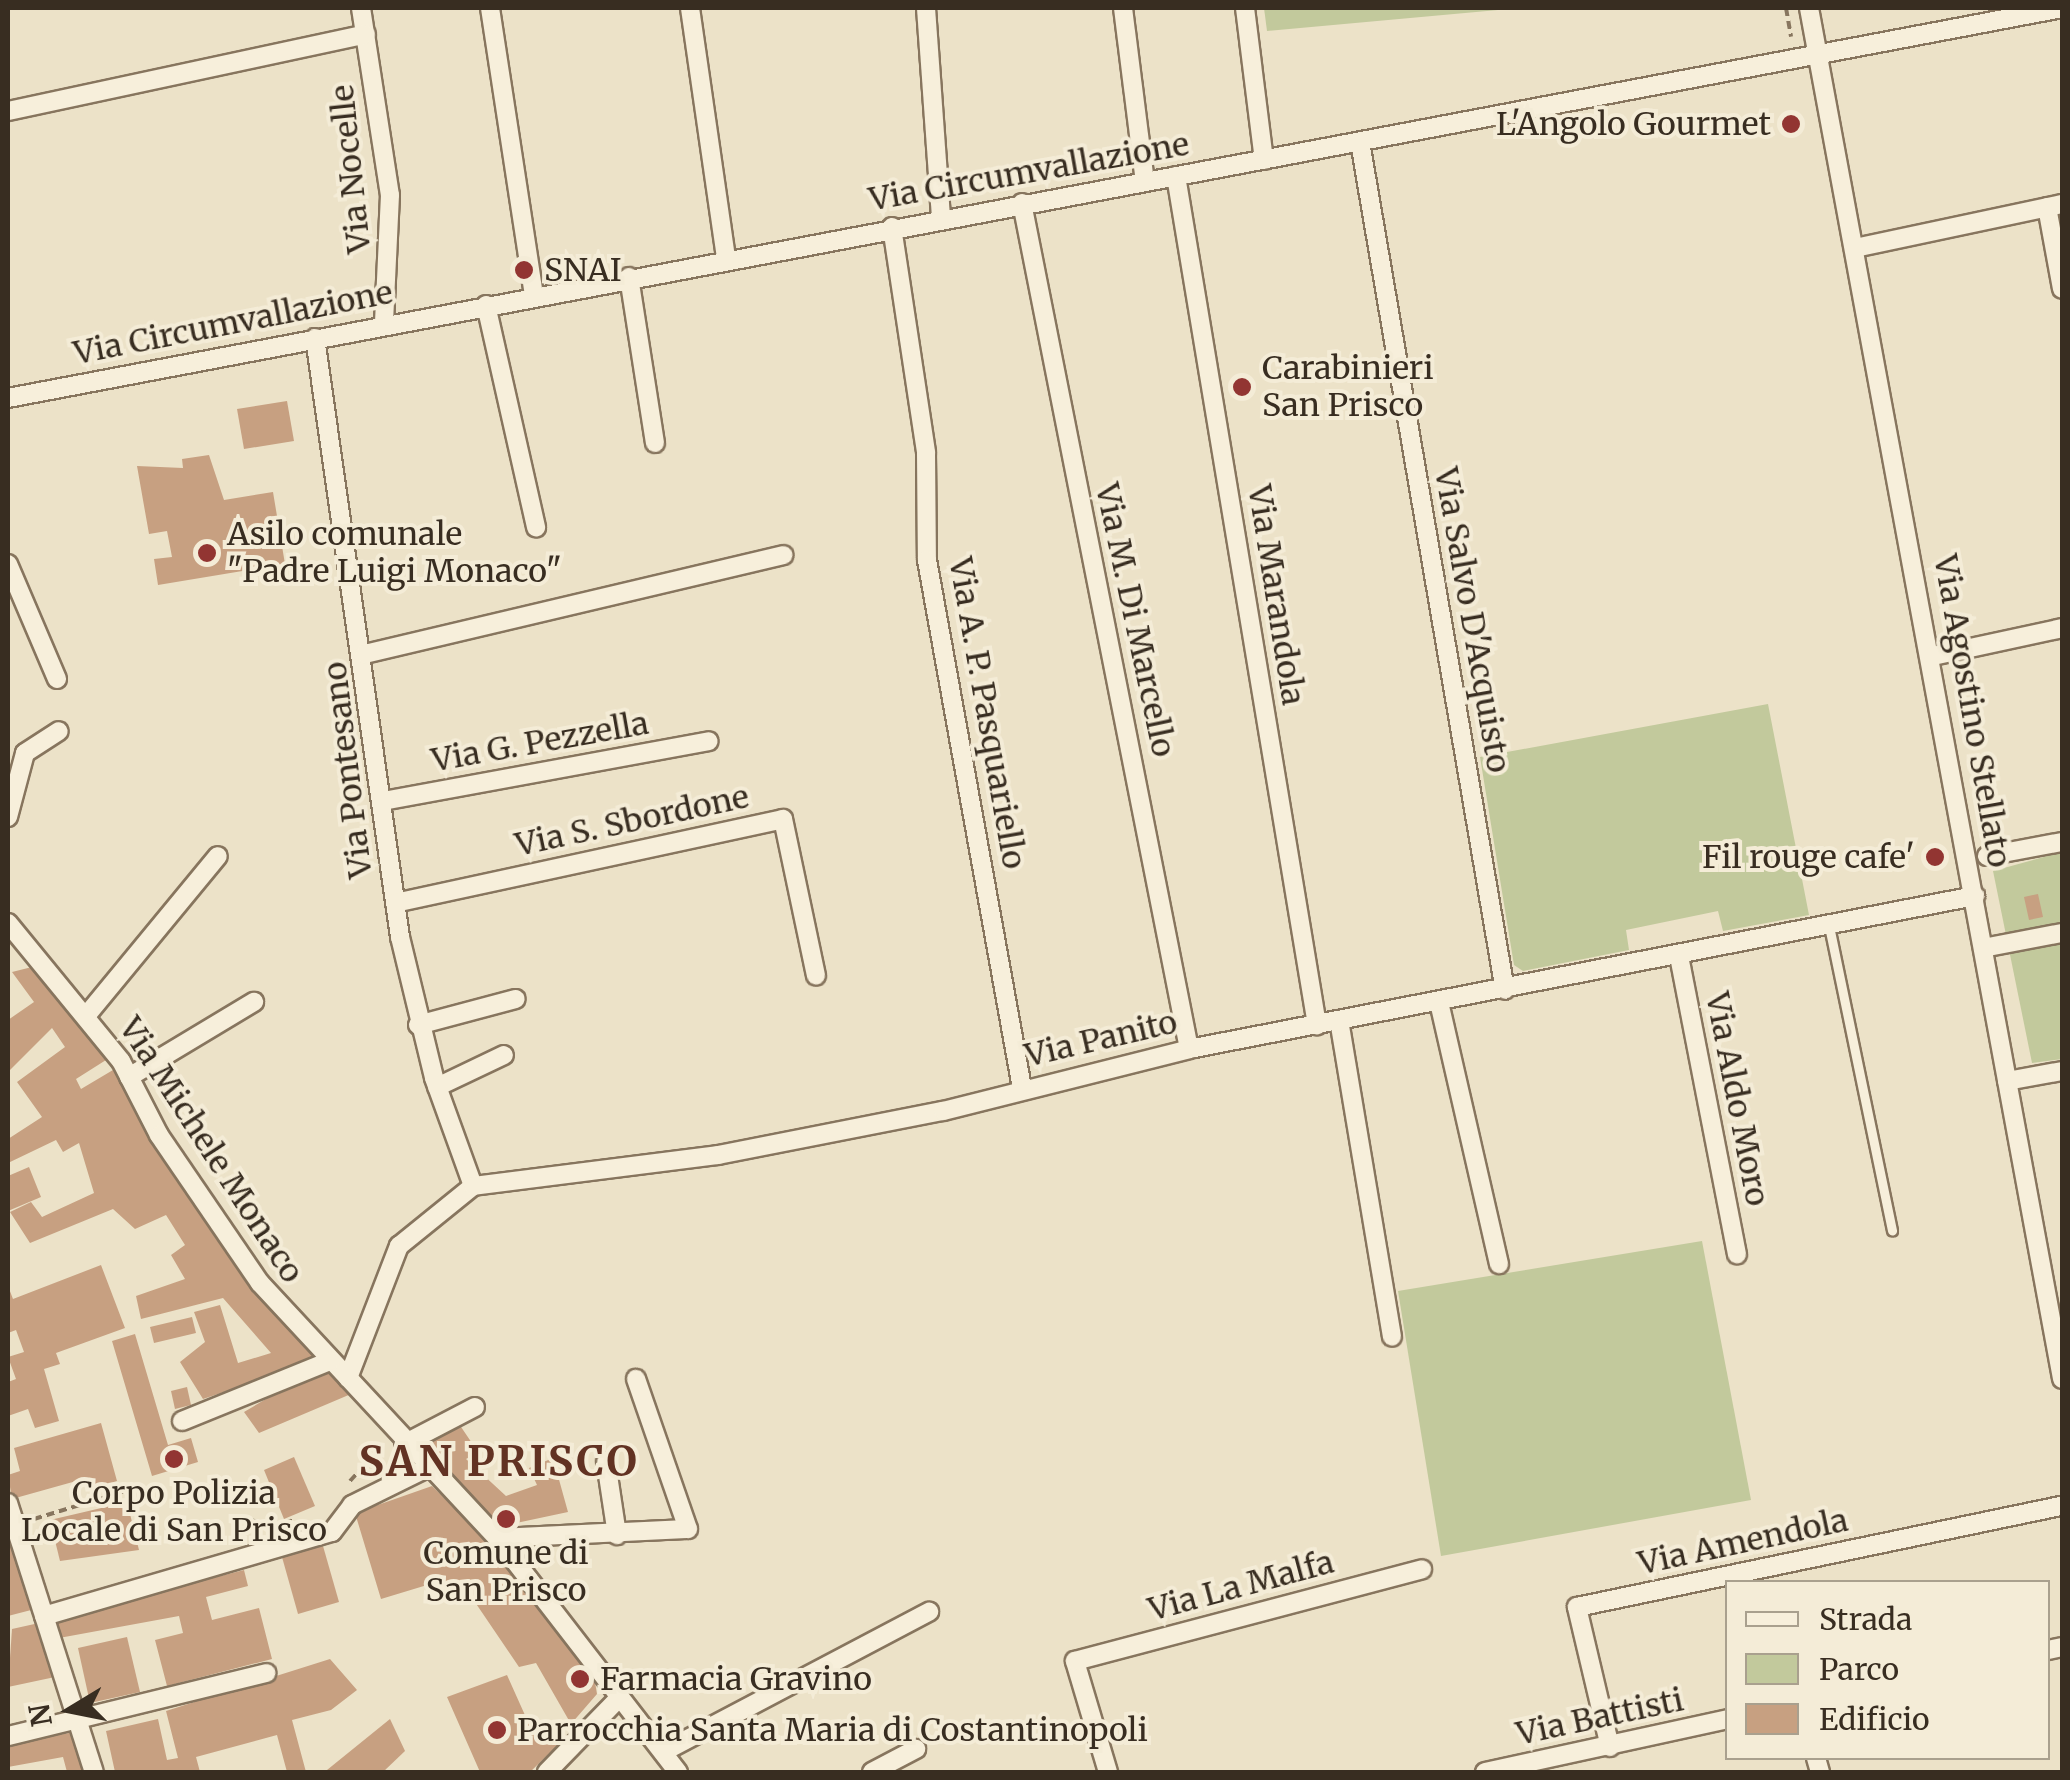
<!DOCTYPE html>
<style>
body{margin:0}
#map{position:relative;width:2070px;height:1780px;overflow:hidden;background:#ece2c8;font-family:Merriweather,serif}
div>[style]{position:absolute}
[style*='--x']{left:calc(var(--x)*1px);top:calc(var(--y)*1px);width:calc(var(--w)*1px);rotate:calc(var(--a)*1deg)}
.green>*{inset:0;background:#c2c99c}
.building>*{inset:0;background:#c7a081}
.path>*{height:4px;margin-top:-2px;transform-origin:0;background:repeating-linear-gradient(90deg,#87755e 0 8px,transparent 0 13px)}
.roads{filter:drop-shadow(2px 0 #87755e) drop-shadow(-2px 0 #87755e) drop-shadow(0 2px #87755e) drop-shadow(0 -2px #87755e)}
.lane>*{height:9px;margin:-4.5px;padding:0 4.5px;transform-origin:4.5px;border-radius:4.5px;background:#f7efdb}
.street>*{height:18px;margin:-9px;padding:0 9px;transform-origin:9px;border-radius:9px;background:#f7efdb}
.dots>*{width:28px;height:28px;translate:-50% -50%;box-sizing:border-box;border:5px solid #f4ecd7;border-radius:50%}
span{translate:-50% -50%;white-space:nowrap;text-align:center;line-height:1.15;-webkit-text-stroke:8px #f4ecd7;paint-order:stroke}
.poi-label{font-size:32px;color:#382d21}
.right{translate:-100% -50%;text-align:right}
.left{translate:0 -50%;text-align:left}
.street-label{font-size:32px;color:#382d21}
.district-label{font-size:42px;color:#623223;font-weight:700;letter-spacing:2.5px}
.frame{position:absolute;inset:0;border:10px solid #382d21;pointer-events:none}
.legend{position:absolute;left:1725px;top:1580px;width:325px;height:180px;box-sizing:border-box;background:#f4ecd7;border:2px solid #a9a08e;margin:0;padding:12px 18px;list-style:none;font-size:30px;color:#382d21}
.legend li{display:flex;align-items:center;gap:20px;height:50px}
.legend b{width:50px;border:2px solid #a9a08e}
.north{position:absolute;left:20px;top:1660px;width:100px;height:100px;-webkit-text-stroke:8px #f4ecd7;paint-order:stroke;rotate:260deg;font-size:28px;font-weight:700;line-height:40px;text-align:center;color:#382d21}
.north::after{content:'';display:block;margin:auto;width:35px;height:45px;background:#382d21;clip-path:polygon(50% 0,100% 100%,50% 72%,0 100%)}
</style>
<div id="map">
<div class="green">
<i style="clip-path:polygon(1264px 8px,1520px 8px,1267px 31px)"></i>
<i style="clip-path:polygon(1768px 704px,1809px 915px,1723px 931px,1718px 911px,1626px 930px,1629px 950px,1523px 971px,1514px 965px,1480px 757px)"></i>
<i style="clip-path:polygon(2062px 852px,2062px 1059px,2032px 1063px,1993px 871px)"></i>
<i style="clip-path:polygon(1702px 1241px,1751px 1500px,1441px 1556px,1398px 1291px)"></i>
</div>
<div class="building">
<i style="clip-path:polygon(287px 401px,294px 441px,244px 449px,237px 409px)"></i>
<i style="clip-path:polygon(209px 455px,224px 500px,273px 492px,285px 564px,158px 585px,154px 559px,172px 557px,167px 531px,149px 534px,137px 466px,183px 468px,182px 459px)"></i>
<i style="clip-path:polygon(2038px 894px,2043px 917px,2029px 920px,2024px 897px)"></i>
<i style="clip-path:polygon(36px 966px,106px 1060px,76px 1079px,81px 1089px,113px 1070px,203px 1219px,351px 1394px,259px 1433px,244px 1412px,300px 1379px,293px 1369px,203px 1399px,180px 1362px,205px 1342px,194px 1312px,220px 1305px,238px 1363px,271px 1353px,223px 1298px,141px 1319px,136px 1296px,185px 1279px,171px 1255px,185px 1245px,166px 1215px,135px 1229px,113px 1209px,30px 1243px,10px 1212px,31px 1202px,42px 1217px,94px 1193px,79px 1143px,63px 1152px,56px 1140px,8px 1163px,8px 1139px,42px 1117px,17px 1082px,65px 1047px,52px 1028px,8px 1072px,8px 1020px,34px 1002px,12px 972px)"></i>
<i style="clip-path:polygon(29px 1167px,41px 1197px,8px 1211px,8px 1176px)"></i>
<i style="clip-path:polygon(101px 1265px,125px 1328px,56px 1353px,60px 1364px,44px 1369px,59px 1421px,35px 1428px,28px 1409px,8px 1416px,8px 1382px,16px 1379px,8px 1357px,24px 1352px,16px 1330px,8px 1333px,8px 1286px,13px 1299px)"></i>
<i style="clip-path:polygon(192px 1317px,196px 1333px,154px 1343px,150px 1327px)"></i>
<i style="clip-path:polygon(135px 1334px,168px 1445px,191px 1438px,198px 1462px,152px 1476px,112px 1341px)"></i>
<i style="clip-path:polygon(187px 1387px,191px 1405px,175px 1409px,171px 1391px)"></i>
<i style="clip-path:polygon(457px 1421px,478px 1452px,466px 1459px,506px 1496px,537px 1485px,529px 1468px,553px 1458px,568px 1512px,497px 1527px,416px 1443px)"></i>
<i style="clip-path:polygon(101px 1423px,117px 1481px,90px 1489px,87px 1478px,12px 1499px,8px 1475px,20px 1471px,14px 1448px)"></i>
<i style="clip-path:polygon(294px 1457px,315px 1506px,284px 1519px,264px 1470px)"></i>
<i style="clip-path:polygon(432px 1486px,487px 1540px,595px 1682px,597px 1694px,571px 1724px,536px 1663px,519px 1667px,462px 1583px,445px 1594px,437px 1582px,381px 1599px,355px 1513px)"></i>
<i style="clip-path:polygon(127px 1502px,139px 1550px,60px 1561px,50px 1520px)"></i>
<i style="clip-path:polygon(8px 1522px,35px 1609px,8px 1616px)"></i>
<i style="clip-path:polygon(323px 1546px,339px 1602px,298px 1614px,282px 1557px)"></i>
<i style="clip-path:polygon(244px 1570px,248px 1586px,206px 1597px,212px 1620px,259px 1608px,272px 1659px,167px 1686px,155px 1640px,183px 1633px,179px 1616px,59px 1638px,54px 1619px)"></i>
<i style="clip-path:polygon(39px 1623px,55px 1677px,8px 1687px,12px 1629px)"></i>
<i style="clip-path:polygon(127px 1637px,140px 1692px,90px 1703px,78px 1648px)"></i>
<i style="clip-path:polygon(330px 1659px,357px 1690px,331px 1710px,292px 1720px,306px 1772px,287px 1772px,277px 1735px,196px 1757px,200px 1772px,115px 1772px,106px 1731px,158px 1719px,167px 1760px,178px 1758px,166px 1711px)"></i>
<i style="clip-path:polygon(507px 1675px,537px 1742px,550px 1733px,559px 1744px,530px 1772px,480px 1772px,447px 1697px)"></i>
<i style="clip-path:polygon(390px 1719px,405px 1751px,383px 1772px,327px 1770px)"></i>
<i style="clip-path:polygon(74px 1732px,85px 1772px,67px 1772px,63px 1757px,8px 1767px,8px 1745px)"></i>
</div>
<div class="path">
<i style="--x:1786;--y:8;--w:29;--a:80"></i>
<i style="--x:350;--y:1481;--w:50;--a:-47.4"></i>
<i style="--x:240;--y:1516;--w:34;--a:19"></i>
<i style="--x:272;--y:1527;--w:23;--a:-18"></i>
<i style="--x:34;--y:1519;--w:112;--a:-17.1"></i>
<i style="--x:141;--y:1486;--w:13;--a:72"></i>
</div>
<div class="roads">
<div class="lane">
<i style="--x:1829;--y:926;--w:311;--a:78.3"></i>
</div>
<div class="street">
<i style="--x:361;--y:8;--w:189;--a:81.2"></i>
<i style="--x:390;--y:195;--w:129;--a:92.7"></i>
<i style="--x:490;--y:8;--w:290;--a:81.3"></i>
<i style="--x:690;--y:8;--w:253;--a:81.8"></i>
<i style="--x:926;--y:8;--w:211;--a:85.9"></i>
<i style="--x:1123;--y:8;--w:174;--a:82.8"></i>
<i style="--x:1245;--y:8;--w:153;--a:82.9"></i>
<i style="--x:1809;--y:8;--w:1394;--a:79.54"></i>
<i style="--x:8;--y:111;--w:366;--a:-12.1"></i>
<i style="--x:1360;--y:142;--w:860;--a:80.3"></i>
<i style="--x:1176;--y:176;--w:861;--a:80.57"></i>
<i style="--x:1022;--y:203;--w:862;--a:78.83"></i>
<i style="--x:2047;--y:207;--w:83;--a:79.6"></i>
<i style="--x:892;--y:227;--w:229;--a:81.4"></i>
<i style="--x:926;--y:453;--w:107;--a:89.5"></i>
<i style="--x:927;--y:560;--w:536;--a:79.8"></i>
<i style="--x:1855;--y:248;--w:212;--a:-12"></i>
<i style="--x:629;--y:277;--w:168;--a:81.1"></i>
<i style="--x:486;--y:305;--w:228;--a:77.3"></i>
<i style="--x:315;--y:338;--w:605;--a:81.92"></i>
<i style="--x:400;--y:937;--w:145;--a:76.4"></i>
<i style="--x:434;--y:1078;--w:115;--a:70.1"></i>
<i style="--x:8;--y:398;--w:2091;--a:-10.75"></i>
<i style="--x:8;--y:564;--w:125;--a:66.9"></i>
<i style="--x:365;--y:654;--w:430;--a:-13.3"></i>
<i style="--x:1933;--y:656;--w:132;--a:-12.2"></i>
<i style="--x:383;--y:801;--w:331;--a:-10.4"></i>
<i style="--x:8;--y:817;--w:66;--a:-75.1"></i>
<i style="--x:25;--y:753;--w:40;--a:-32.9"></i>
<i style="--x:1987;--y:856;--w:76;--a:-10.6"></i>
<i style="--x:395;--y:903;--w:397;--a:-12.2"></i>
<i style="--x:783;--y:819;--w:160;--a:78.1"></i>
<i style="--x:8;--y:923;--w:178;--a:50.7"></i>
<i style="--x:121;--y:1061;--w:83;--a:62.8"></i>
<i style="--x:159;--y:1135;--w:179;--a:55.7"></i>
<i style="--x:260;--y:1283;--w:348;--a:47.1"></i>
<i style="--x:497;--y:1538;--w:296;--a:52.3"></i>
<i style="--x:1983;--y:948;--w:80;--a:-10.8"></i>
<i style="--x:1679;--y:956;--w:304;--a:79"></i>
<i style="--x:1439;--y:1002;--w:269;--a:77.1"></i>
<i style="--x:86;--y:1016;--w:207;--a:-50.5"></i>
<i style="--x:1339;--y:1020;--w:321;--a:80.5"></i>
<i style="--x:418;--y:1025;--w:101;--a:-14.9"></i>
<i style="--x:129;--y:1077;--w:146;--a:-31"></i>
<i style="--x:2007;--y:1081;--w:56;--a:-10.3"></i>
<i style="--x:437;--y:1087;--w:74;--a:-25.5"></i>
<i style="--x:348;--y:1378;--w:142;--a:-68.9"></i>
<i style="--x:399;--y:1246;--w:95;--a:-39"></i>
<i style="--x:473;--y:1186;--w:247;--a:-7.2"></i>
<i style="--x:718;--y:1155;--w:229;--a:-11.1"></i>
<i style="--x:943;--y:1111;--w:254;--a:-14.1"></i>
<i style="--x:1189;--y:1049;--w:801;--a:-11.02"></i>
<i style="--x:182;--y:1421;--w:160;--a:-22.1"></i>
<i style="--x:404;--y:1444;--w:80;--a:-27.5"></i>
<i style="--x:606;--y:1462;--w:74;--a:81.4"></i>
<i style="--x:8;--y:1503;--w:282;--a:72.3"></i>
<i style="--x:497;--y:1538;--w:191;--a:-2.7"></i>
<i style="--x:688;--y:1529;--w:159;--a:-109.1"></i>
<i style="--x:44;--y:1616;--w:300;--a:-16.3"></i>
<i style="--x:332;--y:1532;--w:34;--a:-53"></i>
<i style="--x:352;--y:1505;--w:81;--a:-26.3"></i>
<i style="--x:2048;--y:1650;--w:14;--a:-12"></i>
<i style="--x:8;--y:1736;--w:266;--a:-13.7"></i>
<i style="--x:1610;--y:1747;--w:144;--a:-103.3"></i>
<i style="--x:1577;--y:1607;--w:495;--a:-11.8"></i>
<i style="--x:663;--y:1752;--w:301;--a:-27.8"></i>
<i style="--x:1816;--y:1758;--w:15;--a:74"></i>
<i style="--x:547;--y:1772;--w:105;--a:-45.8"></i>
<i style="--x:872;--y:1772;--w:50;--a:-27.6"></i>
<i style="--x:1108;--y:1772;--w:116;--a:-106.6"></i>
<i style="--x:1075;--y:1661;--w:359;--a:-14.8"></i>
<i style="--x:1485;--y:1772;--w:249;--a:-12.3"></i>
</div>
</div>
<div class="dots">
<i style="left:1791px;top:124px;background:#923532"></i>
<i style="left:524px;top:270px;background:#923532"></i>
<i style="left:1242px;top:387px;background:#923532"></i>
<i style="left:207px;top:553px;background:#923532"></i>
<i style="left:1935px;top:857px;background:#923532"></i>
<i style="left:174px;top:1459px;background:#923532"></i>
<i style="left:506px;top:1519px;background:#923532"></i>
<i style="left:580px;top:1679px;background:#923532"></i>
<i style="left:497px;top:1730px;background:#923532"></i>
</div>
<div class="poi-label">
<span class="right" style="left:1771px;top:124px">L'Angolo Gourmet</span>
<span class="left" style="left:544px;top:270px">SNAI</span>
<span class="left" style="left:1262px;top:387px">Carabinieri<br>San Prisco</span>
<span class="left" style="left:227px;top:553px">Asilo comunale<br>"Padre Luigi Monaco"</span>
<span class="right" style="left:1915px;top:857px">Fil rouge cafe'</span>
<span style="left:174px;top:1512px">Corpo Polizia<br>Locale di San Prisco</span>
<span style="left:506px;top:1572px">Comune di<br>San Prisco</span>
<span class="left" style="left:600px;top:1679px">Farmacia Gravino</span>
<span class="left" style="left:517px;top:1730px">Parrocchia Santa Maria di Costantinopoli</span>
</div>
<div class="street-label">
<span style="left:351px;top:169px;rotate:-96deg">Via Nocelle</span>
<span style="left:1029px;top:172px;rotate:-10deg">Via Circumvallazione</span>
<span style="left:233px;top:323px;rotate:-11deg">Via Circumvallazione</span>
<span style="left:1276px;top:595px;rotate:81deg">Via Marandola</span>
<span style="left:1135px;top:620px;rotate:78deg">Via M. Di Marcello</span>
<span style="left:1472px;top:620px;rotate:80deg">Via Salvo D'Acquisto</span>
<span style="left:1972px;top:711px;rotate:80deg">Via Agostino Stellato</span>
<span style="left:987px;top:713px;rotate:80deg">Via A. P. Pasquariello</span>
<span style="left:540px;top:742px;rotate:-10deg">Via G. Pezzella</span>
<span style="left:348px;top:770px;rotate:-97deg">Via Pontesano</span>
<span style="left:632px;top:821px;rotate:-12deg">Via S. Sbordone</span>
<span style="left:1101px;top:1039px;rotate:-13deg">Via Panito</span>
<span style="left:1737px;top:1099px;rotate:79deg">Via Aldo Moro</span>
<span style="left:211px;top:1150px;rotate:57deg">Via Michele Monaco</span>
<span style="left:1743px;top:1542px;rotate:-12deg">Via Amendola</span>
<span style="left:1241px;top:1586px;rotate:-15deg">Via La Malfa</span>
<span style="left:1600px;top:1717px;rotate:-12deg">Via Battisti</span>
</div>
<div class="district-label">
<span style="left:499px;top:1461px">SAN PRISCO</span>
</div>
<div class="frame"></div>
<ul class="legend">
<li><b style="height:12px;background:#f7efdb"></b>Strada</li>
<li><b style="height:28px;background:#c2c99c"></b>Parco</li>
<li><b style="height:28px;background:#c7a081"></b>Edificio</li>
</ul>
<div class="north">N</div>
</div>
